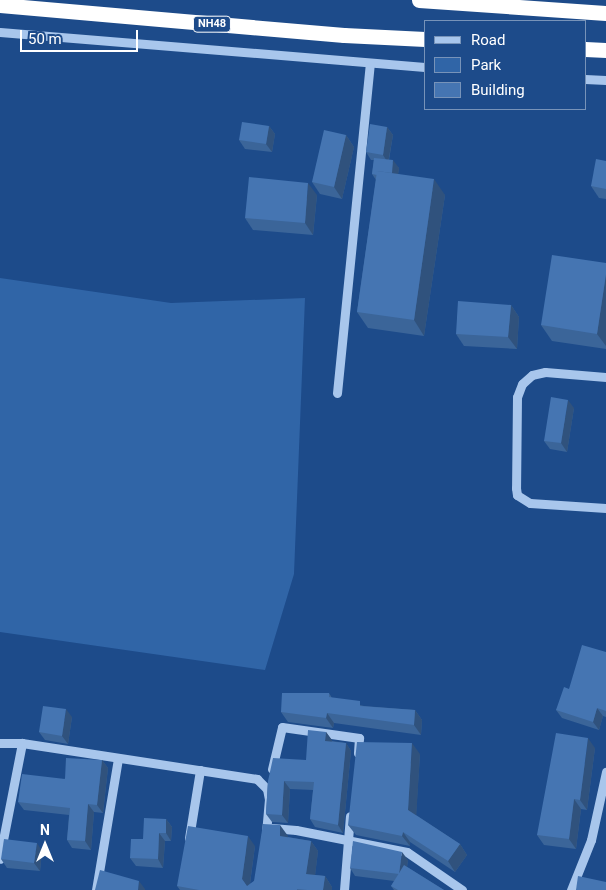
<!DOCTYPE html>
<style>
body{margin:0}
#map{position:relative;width:606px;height:890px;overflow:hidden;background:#1d4b8a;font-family:Roboto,sans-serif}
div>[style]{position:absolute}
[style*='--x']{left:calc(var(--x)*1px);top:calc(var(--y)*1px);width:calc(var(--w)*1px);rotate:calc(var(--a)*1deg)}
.green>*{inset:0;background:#3065a7}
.minor>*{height:9px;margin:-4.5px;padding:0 4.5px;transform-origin:4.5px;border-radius:4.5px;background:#a8c6ec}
.highway>*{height:15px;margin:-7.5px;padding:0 7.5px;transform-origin:7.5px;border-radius:7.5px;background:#fff}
.wall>*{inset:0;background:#3b6599}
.shaded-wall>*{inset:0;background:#30527d}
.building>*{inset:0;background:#4575b2}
span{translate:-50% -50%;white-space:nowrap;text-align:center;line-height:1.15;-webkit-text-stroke:4.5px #1d4b8a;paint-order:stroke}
.shield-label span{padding:1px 4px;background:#1d4b8a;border:1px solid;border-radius:4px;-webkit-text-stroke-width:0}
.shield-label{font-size:11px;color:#fff;font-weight:700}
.legend{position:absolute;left:424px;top:20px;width:162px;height:90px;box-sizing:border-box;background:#1d4b8a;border:1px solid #7793b9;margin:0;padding:6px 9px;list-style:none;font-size:15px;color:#fff}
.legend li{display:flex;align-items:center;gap:10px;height:25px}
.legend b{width:25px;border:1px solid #7793b9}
.north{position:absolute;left:20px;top:820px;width:50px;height:50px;-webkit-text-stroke:4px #1d4b8a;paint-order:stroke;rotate:0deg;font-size:14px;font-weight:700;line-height:20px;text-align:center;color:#fff}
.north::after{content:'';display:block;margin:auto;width:18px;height:22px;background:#fff;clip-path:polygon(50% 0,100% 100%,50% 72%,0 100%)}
.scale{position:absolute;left:20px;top:30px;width:118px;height:22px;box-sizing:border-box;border:2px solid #fff;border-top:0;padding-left:6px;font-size:15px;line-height:18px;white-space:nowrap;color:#fff;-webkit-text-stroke:4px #1d4b8a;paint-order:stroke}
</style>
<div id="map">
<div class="green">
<i style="clip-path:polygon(0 278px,171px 303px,305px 298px,294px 574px,265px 670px,0 632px)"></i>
</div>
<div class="minor">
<i style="--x:0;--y:32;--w:426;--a:4.7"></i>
<i style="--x:585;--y:79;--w:21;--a:3"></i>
<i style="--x:606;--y:377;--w:61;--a:-175.3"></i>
<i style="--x:545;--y:372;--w:13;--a:167"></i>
<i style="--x:532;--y:375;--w:13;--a:138"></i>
<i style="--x:522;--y:384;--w:14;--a:111"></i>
<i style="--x:517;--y:397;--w:91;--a:90.6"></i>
<i style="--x:516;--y:488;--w:7;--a:82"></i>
<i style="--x:517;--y:495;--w:15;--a:32"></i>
<i style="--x:530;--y:503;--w:76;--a:3.8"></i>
<i style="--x:337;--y:393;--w:331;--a:-84.3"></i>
<i style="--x:0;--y:743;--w:22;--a:0"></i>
<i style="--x:22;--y:743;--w:238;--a:8.7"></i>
<i style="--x:257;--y:779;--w:14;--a:45"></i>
<i style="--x:267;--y:789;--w:10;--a:79"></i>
<i style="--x:269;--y:799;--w:36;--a:95"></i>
<i style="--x:272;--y:769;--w:43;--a:-76.6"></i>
<i style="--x:282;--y:727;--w:78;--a:8.1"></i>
<i style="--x:359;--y:738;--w:15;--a:94"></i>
<i style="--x:272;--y:828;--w:24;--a:5"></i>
<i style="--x:296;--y:830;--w:113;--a:11.2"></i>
<i style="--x:407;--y:852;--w:67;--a:34.6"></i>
<i style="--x:189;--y:838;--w:69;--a:-80.8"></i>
<i style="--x:0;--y:840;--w:3;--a:0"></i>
<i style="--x:3;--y:840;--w:19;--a:99"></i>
<i style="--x:3;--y:840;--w:99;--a:-78.9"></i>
<i style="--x:96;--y:890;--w:133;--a:-80.5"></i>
<i style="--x:344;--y:890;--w:74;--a:-85.4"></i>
<i style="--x:571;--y:890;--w:54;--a:-68.2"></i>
<i style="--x:591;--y:840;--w:70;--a:-77.6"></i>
</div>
<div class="highway">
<i style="--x:419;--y:0;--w:187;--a:4"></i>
<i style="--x:0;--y:5;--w:345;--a:5"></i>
<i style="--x:344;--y:35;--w:81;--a:2.8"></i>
<i style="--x:585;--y:49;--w:21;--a:3"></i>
</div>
<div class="wall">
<i style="clip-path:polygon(269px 126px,275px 134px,272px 152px,245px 149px,239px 140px)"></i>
<i style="clip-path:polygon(387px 127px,393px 135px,389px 160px,399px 168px,398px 174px,445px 195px,424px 336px,368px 328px,357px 312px,376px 180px,372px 174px,374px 160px,371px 160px,366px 152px)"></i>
<i style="clip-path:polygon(346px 135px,354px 147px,342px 199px,320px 194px,312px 182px)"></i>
<i style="clip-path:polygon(606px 161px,606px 199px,599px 198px,591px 186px)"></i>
<i style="clip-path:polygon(317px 195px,313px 235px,253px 230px,245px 218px)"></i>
<i style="clip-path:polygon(606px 263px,606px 349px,552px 341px,541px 325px)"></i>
<i style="clip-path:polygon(511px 305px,519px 317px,517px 349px,464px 346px,456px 334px)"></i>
<i style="clip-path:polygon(574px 408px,567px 452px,550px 449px,544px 441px)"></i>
<i style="clip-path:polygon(606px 652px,606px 717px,603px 716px,599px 730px,562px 718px,556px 710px,569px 689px)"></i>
<i style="clip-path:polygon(329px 693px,332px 698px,364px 706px,415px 710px,422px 720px,421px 735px,334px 723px,333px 728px,288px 722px,281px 712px)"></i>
<i style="clip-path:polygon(72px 717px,68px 744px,45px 740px,39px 732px)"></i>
<i style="clip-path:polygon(326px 732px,332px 741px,346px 743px,351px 751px,343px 833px,315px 827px,310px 819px,313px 790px,290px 789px,288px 823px,272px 822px,266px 814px,268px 781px,306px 760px)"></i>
<i style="clip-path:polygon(595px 748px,587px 810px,581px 809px,576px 849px,544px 845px,537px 835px)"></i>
<i style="clip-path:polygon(420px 754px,416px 815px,460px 844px,467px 855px,455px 872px,410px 842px,410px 846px,356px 835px,348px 825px)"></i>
<i style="clip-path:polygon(102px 760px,108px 768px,103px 813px,94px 812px,91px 850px,72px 848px,67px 840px,69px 815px,24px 810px,18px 802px)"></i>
<i style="clip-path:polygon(166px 819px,172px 827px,171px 841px,165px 841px,163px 868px,136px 866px,130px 858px,143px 839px)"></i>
<i style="clip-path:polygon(288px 836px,288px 837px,311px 841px,318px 851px,315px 875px,325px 876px,332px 887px,332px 890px,180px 890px,177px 886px,255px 846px,250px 884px,254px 881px)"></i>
<i style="clip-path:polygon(42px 851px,40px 871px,7px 868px,1px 859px)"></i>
<i style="clip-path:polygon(408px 860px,407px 867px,444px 890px,394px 890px,391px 886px,394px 881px,355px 876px,350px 868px)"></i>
</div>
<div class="shaded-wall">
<i style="clip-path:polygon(269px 126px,275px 134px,272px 152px,266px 144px)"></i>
<i style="clip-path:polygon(387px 127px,393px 135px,388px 163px,383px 155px)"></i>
<i style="clip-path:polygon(346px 135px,354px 147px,342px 199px,334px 187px)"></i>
<i style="clip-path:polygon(393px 160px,399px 168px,397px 185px,391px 176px)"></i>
<i style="clip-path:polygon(434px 179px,445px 195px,424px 336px,414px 320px)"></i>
<i style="clip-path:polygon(308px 183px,317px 195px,313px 235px,305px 223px)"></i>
<i style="clip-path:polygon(606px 274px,606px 346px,597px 334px)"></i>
<i style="clip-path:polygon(511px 305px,519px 317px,517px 349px,508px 337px)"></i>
<i style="clip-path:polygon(568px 400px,574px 408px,567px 452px,561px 443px)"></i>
<i style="clip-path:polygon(597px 708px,603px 716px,599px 730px,593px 722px)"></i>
<i style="clip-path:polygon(66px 709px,72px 717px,68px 744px,62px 736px)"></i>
<i style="clip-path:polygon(415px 710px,422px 720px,421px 735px,414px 725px)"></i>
<i style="clip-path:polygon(327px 713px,334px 723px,333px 728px,326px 718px)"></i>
<i style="clip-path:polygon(326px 732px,332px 740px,331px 749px,325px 741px)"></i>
<i style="clip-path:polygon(588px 738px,595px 748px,587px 810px,580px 800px)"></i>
<i style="clip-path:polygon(346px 743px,351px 751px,343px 833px,338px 825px)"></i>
<i style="clip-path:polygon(412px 743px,420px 754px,416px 821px,408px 810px)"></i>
<i style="clip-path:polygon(102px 760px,108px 768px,103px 813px,97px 805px)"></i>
<i style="clip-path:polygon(284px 781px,290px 789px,288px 823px,282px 815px)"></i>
<i style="clip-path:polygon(574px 799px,581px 809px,576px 849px,569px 839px)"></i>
<i style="clip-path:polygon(88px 804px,94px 812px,91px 850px,85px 841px)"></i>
<i style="clip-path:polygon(166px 819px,172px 827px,171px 841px,166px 833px)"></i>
<i style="clip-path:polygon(280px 825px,288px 836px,287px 846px,280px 836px)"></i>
<i style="clip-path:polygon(403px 832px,410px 842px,410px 846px,402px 836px)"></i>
<i style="clip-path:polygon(159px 833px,165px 841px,163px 868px,158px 859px)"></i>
<i style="clip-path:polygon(248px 836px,255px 846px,249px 890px,242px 879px)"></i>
<i style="clip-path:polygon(311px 841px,318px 851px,314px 885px,306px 874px)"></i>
<i style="clip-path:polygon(37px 843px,42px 851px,40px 871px,34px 863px)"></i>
<i style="clip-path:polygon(460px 844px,467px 855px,455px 872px,448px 861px)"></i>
<i style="clip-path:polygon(402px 852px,408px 860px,405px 882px,399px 874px)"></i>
<i style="clip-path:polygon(325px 876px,332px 887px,332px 890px,323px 890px)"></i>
<i style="clip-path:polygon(139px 881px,145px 889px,145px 890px,138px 890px)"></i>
</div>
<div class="building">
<i style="clip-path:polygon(242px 122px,269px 126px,266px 144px,239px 140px)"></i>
<i style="clip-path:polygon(370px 124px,387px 127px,383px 155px,366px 152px)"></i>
<i style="clip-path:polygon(324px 130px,346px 135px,334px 187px,312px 182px)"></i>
<i style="clip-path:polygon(374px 158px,393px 160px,392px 173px,377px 171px,377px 175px,372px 174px)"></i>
<i style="clip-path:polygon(596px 159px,606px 161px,606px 189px,591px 186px)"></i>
<i style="clip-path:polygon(377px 171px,434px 179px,414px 320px,357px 312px)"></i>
<i style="clip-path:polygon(249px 177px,308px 183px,305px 223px,245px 218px)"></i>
<i style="clip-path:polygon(552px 255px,606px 263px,606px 274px,597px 334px,541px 325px)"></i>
<i style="clip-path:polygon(458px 301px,511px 305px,508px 337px,456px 334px)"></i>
<i style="clip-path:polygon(551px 397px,568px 400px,561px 443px,544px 441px)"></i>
<i style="clip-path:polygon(582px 645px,606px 652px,606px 711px,597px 708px,593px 722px,556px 710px,564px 687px,569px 689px)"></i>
<i style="clip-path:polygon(282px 693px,329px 693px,329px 697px,360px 701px,360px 706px,415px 710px,414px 725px,327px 713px,326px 718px,281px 712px)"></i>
<i style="clip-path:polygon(43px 706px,66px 709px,62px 736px,39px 732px)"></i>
<i style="clip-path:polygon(308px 730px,326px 732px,325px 741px,346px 743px,338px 825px,310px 819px,314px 782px,284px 781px,282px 815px,266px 814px,268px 781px,273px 758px,306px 760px)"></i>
<i style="clip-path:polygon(556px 733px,588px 738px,580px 800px,574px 799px,569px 839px,537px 835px)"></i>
<i style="clip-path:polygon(357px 742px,412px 743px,408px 810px,460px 844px,448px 861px,403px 832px,402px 836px,348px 825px)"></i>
<i style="clip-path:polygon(66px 758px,102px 760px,97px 805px,88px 804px,85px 841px,67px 840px,70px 808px,18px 802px,22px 774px,65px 779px)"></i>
<i style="clip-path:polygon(144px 818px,166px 819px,166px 833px,159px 833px,158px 859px,130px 858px,131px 839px,143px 839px)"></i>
<i style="clip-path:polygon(263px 824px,280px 825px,280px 836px,311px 841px,306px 874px,325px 876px,323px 890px,307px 890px,297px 889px,297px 890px,199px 890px,177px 886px,188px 826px,248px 836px,242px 879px,247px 886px,254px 881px)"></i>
<i style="clip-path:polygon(4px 839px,37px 843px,34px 863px,1px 859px)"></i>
<i style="clip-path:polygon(353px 841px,402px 852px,399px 874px,350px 868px)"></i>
<i style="clip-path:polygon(404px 865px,444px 890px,398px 890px,391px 886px)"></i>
<i style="clip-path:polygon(100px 870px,139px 881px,138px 890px,95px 890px)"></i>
<i style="clip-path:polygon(578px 876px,606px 882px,606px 890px,576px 890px)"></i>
</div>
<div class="shield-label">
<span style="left:212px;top:24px">NH48</span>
</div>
<ul class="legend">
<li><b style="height:6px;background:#a8c6ec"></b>Road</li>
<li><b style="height:14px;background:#3065a7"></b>Park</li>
<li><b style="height:14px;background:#4575b2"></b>Building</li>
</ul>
<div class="north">N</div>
<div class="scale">50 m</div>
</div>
